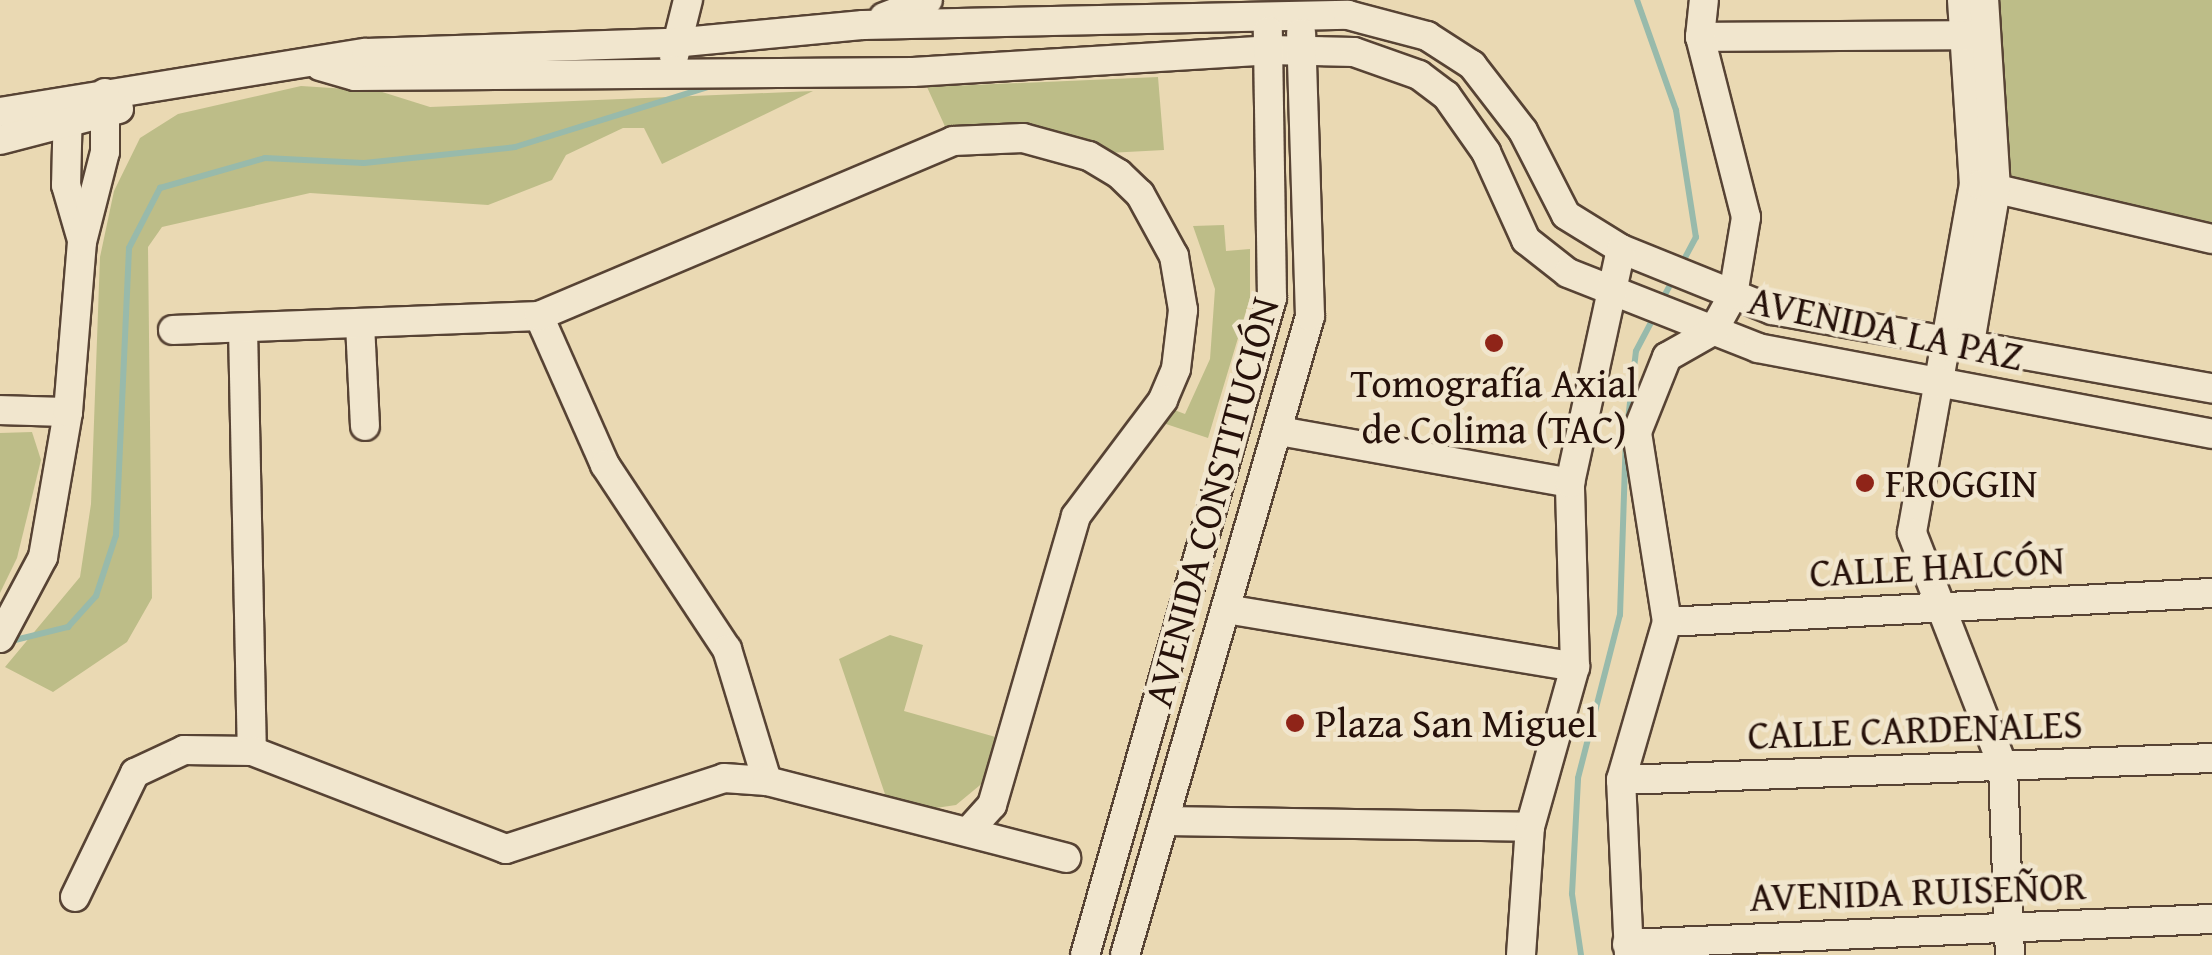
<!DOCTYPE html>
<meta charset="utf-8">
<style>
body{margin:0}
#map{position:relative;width:2212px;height:955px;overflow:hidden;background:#ead9b3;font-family:"Gentium Book Plus",serif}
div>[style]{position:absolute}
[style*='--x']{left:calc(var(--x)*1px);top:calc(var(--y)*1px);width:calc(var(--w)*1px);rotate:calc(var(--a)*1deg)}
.green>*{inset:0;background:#bdbd88}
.stream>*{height:6px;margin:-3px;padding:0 3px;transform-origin:3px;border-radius:3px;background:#98baab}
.roads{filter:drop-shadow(2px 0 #574334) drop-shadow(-2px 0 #574334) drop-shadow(0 2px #574334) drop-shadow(0 -2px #574334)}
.minor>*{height:28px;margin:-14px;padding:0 14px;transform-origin:14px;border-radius:14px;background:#f1e6ce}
.dots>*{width:28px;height:28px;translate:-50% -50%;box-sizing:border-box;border:5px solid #f1e6ce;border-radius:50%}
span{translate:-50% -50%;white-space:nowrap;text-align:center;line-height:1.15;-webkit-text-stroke:9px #f1e6ce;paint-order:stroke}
.street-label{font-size:40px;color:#26110a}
.poi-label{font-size:40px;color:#26110a}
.left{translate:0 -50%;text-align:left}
</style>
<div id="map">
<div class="green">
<i style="clip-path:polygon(1993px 0,2212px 0,2212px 224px,2003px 176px)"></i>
<i style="clip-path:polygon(1158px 77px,1164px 150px,1108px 153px,1033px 126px,948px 133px,927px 87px)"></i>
<i style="clip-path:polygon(301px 86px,379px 91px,430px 107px,813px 91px,662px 164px,644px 128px,623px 128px,566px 155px,552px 180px,488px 205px,310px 193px,162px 227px,148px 247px,152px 598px,127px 642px,53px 692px,5px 667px,80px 577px,91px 504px,100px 257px,114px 191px,140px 138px,178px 114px)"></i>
<i style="clip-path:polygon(1224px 225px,1226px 251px,1250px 249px,1250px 298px,1208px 438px,1160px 422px,1169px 408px,1185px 414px,1210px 359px,1215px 289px,1193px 226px)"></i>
<i style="clip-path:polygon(32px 432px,41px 460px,17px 558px,0 593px,0 433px)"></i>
<i style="clip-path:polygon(890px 635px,923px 645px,904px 711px,999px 738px,985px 781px,956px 805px,922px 810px,887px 800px,839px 659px)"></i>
</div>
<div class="stream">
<i style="--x:1637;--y:0;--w:117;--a:70.5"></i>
<i style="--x:1676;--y:110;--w:129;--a:81.1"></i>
<i style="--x:1696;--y:237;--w:34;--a:118"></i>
<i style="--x:1661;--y:302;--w:27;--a:-62"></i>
<i style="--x:1628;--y:420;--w:69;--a:-83.4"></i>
<i style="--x:1636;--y:351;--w:43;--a:-62.2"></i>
<i style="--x:11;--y:641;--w:59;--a:-13.8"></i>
<i style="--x:68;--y:627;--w:42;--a:-47.9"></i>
<i style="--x:96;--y:596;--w:64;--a:-71.8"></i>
<i style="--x:116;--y:535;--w:287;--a:-87.4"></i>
<i style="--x:129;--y:248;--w:68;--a:-62.7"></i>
<i style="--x:160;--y:188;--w:109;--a:-15.9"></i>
<i style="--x:265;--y:158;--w:99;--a:2.9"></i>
<i style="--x:364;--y:163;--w:152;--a:-6"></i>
<i style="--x:515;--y:147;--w:205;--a:-17.3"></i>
<i style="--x:1581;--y:955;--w:62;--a:-98.4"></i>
<i style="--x:1572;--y:894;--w:116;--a:-87"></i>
<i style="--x:1578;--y:778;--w:168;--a:-75.6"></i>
<i style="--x:1620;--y:615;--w:177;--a:-88.1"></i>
</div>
<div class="roads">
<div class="minor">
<i style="--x:1962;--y:0;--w:184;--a:86.3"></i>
<i style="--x:1974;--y:184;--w:354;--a:100.1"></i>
<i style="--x:1912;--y:533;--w:251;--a:68.7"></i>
<i style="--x:2003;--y:767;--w:188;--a:87.9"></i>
<i style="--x:884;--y:17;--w:47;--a:-21.1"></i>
<i style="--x:1700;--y:37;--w:280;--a:-0.4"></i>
<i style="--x:674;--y:56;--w:58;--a:-76"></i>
<i style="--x:320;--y:66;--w:36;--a:16"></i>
<i style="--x:355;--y:76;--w:558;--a:-0.41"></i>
<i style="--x:913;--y:72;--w:357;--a:-3.5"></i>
<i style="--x:1269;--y:50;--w:85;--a:1.3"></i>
<i style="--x:1354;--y:52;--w:69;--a:19.5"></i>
<i style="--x:1419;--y:75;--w:34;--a:37"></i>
<i style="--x:1446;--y:95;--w:70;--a:54.9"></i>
<i style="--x:1486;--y:152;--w:97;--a:65.6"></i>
<i style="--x:1526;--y:240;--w:53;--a:38.2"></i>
<i style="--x:1568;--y:273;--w:204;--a:21.5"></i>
<i style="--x:1758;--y:348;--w:462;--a:10.7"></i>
<i style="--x:68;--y:105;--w:80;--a:91.4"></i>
<i style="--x:66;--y:185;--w:57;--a:73.8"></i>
<i style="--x:0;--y:112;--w:371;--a:-9.2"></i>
<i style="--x:366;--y:53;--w:307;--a:-1.9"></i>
<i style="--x:673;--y:43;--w:191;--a:-5.4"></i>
<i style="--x:863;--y:25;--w:485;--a:-1.2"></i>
<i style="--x:1348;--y:15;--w:82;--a:14.9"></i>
<i style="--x:1427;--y:36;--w:54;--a:32.8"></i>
<i style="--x:1472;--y:65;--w:83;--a:52.3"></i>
<i style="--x:1523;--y:131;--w:94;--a:62.9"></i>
<i style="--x:1566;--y:215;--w:65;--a:31.7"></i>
<i style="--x:1621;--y:249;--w:163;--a:22"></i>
<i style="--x:1772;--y:310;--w:447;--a:10.1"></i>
<i style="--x:0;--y:140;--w:123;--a:-14.6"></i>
<i style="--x:1980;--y:185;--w:238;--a:13.1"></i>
<i style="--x:539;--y:316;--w:163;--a:66.1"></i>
<i style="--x:605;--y:465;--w:221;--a:56.5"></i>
<i style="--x:727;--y:649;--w:138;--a:73.1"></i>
<i style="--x:360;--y:324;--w:102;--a:87.2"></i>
<i style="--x:243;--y:328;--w:423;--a:88.8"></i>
<i style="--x:173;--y:330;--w:366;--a:-2.2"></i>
<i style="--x:539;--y:316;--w:449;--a:-22.9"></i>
<i style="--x:953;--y:141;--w:70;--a:-2.5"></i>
<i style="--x:1023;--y:138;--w:68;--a:15.3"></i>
<i style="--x:1089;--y:156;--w:35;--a:31"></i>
<i style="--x:1119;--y:174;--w:29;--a:44"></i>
<i style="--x:1140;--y:194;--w:71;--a:61.3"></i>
<i style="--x:1174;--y:256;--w:55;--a:80.5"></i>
<i style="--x:1183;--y:310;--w:59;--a:96.8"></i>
<i style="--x:1176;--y:369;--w:34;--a:113"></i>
<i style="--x:1163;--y:400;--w:145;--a:126.9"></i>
<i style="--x:1076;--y:516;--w:301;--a:106.2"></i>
<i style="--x:992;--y:805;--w:36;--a:132"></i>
<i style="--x:1970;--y:343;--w:156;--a:-80.4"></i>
<i style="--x:1996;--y:189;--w:189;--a:-93.6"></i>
<i style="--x:0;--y:410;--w:68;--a:1.7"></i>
<i style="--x:1279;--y:431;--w:296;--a:10.1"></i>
<i style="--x:1226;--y:609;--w:354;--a:9.4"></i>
<i style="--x:1667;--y:622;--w:546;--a:-3.05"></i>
<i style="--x:0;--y:638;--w:92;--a:-62"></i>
<i style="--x:43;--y:557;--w:147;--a:-80.2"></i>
<i style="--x:68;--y:412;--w:171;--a:-85.3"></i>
<i style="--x:82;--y:242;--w:93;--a:-75.7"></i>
<i style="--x:105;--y:152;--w:59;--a:-90"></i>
<i style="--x:1621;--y:780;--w:591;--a:-2.13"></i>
<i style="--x:1164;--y:821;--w:366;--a:0.9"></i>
<i style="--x:75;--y:897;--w:138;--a:-64.2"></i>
<i style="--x:135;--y:773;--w:54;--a:-25.1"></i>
<i style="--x:184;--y:750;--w:68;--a:0.8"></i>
<i style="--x:252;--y:751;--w:272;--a:21.1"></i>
<i style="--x:506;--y:849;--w:229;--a:-18"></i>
<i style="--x:724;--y:778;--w:43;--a:4"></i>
<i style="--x:767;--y:781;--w:309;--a:14.4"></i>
<i style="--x:1627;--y:944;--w:586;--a:-2.45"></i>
<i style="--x:1085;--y:955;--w:683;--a:-74.11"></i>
<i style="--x:1272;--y:298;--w:267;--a:-90.9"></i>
<i style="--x:1125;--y:955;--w:665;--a:-73.85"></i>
<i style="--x:1310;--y:316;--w:283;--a:-91.8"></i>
<i style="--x:1521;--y:955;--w:128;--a:-86"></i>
<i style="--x:1530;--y:827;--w:166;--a:-74.3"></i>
<i style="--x:1575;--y:667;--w:184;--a:-91.6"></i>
<i style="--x:1570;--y:483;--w:239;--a:-77.7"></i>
<i style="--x:1629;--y:955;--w:175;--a:-92.6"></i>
<i style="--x:1621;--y:780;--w:165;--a:-73.8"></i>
<i style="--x:1667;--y:622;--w:192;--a:-99"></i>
<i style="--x:1637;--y:432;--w:81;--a:-68.2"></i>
<i style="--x:1667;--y:357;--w:53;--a:-29.5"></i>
<i style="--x:1713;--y:331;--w:41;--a:-60.9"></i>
<i style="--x:1733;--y:295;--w:79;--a:-80.5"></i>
<i style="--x:1746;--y:217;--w:186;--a:-104.3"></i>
<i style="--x:1700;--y:37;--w:37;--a:-84"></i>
</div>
</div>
<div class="dots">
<i style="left:1494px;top:343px;background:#8f2418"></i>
<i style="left:1865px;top:483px;background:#8f2418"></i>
<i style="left:1295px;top:723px;background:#8f2418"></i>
</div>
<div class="street-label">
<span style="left:1886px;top:328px;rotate:12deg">AVENIDA LA PAZ</span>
<span style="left:1211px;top:502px;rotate:-75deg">AVENIDA CONSTITUCIÓN</span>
<span style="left:1937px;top:566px;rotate:-3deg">CALLE HALCÓN</span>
<span style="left:1915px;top:729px;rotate:-2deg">CALLE CARDENALES</span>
<span style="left:1918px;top:891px;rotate:-2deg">AVENIDA RUISEÑOR</span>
</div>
<div class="poi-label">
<span style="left:1494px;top:406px">Tomografía Axial<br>de Colima (TAC)</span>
<span class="left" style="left:1885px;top:483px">FROGGIN</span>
<span class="left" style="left:1315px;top:723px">Plaza San Miguel</span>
</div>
</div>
